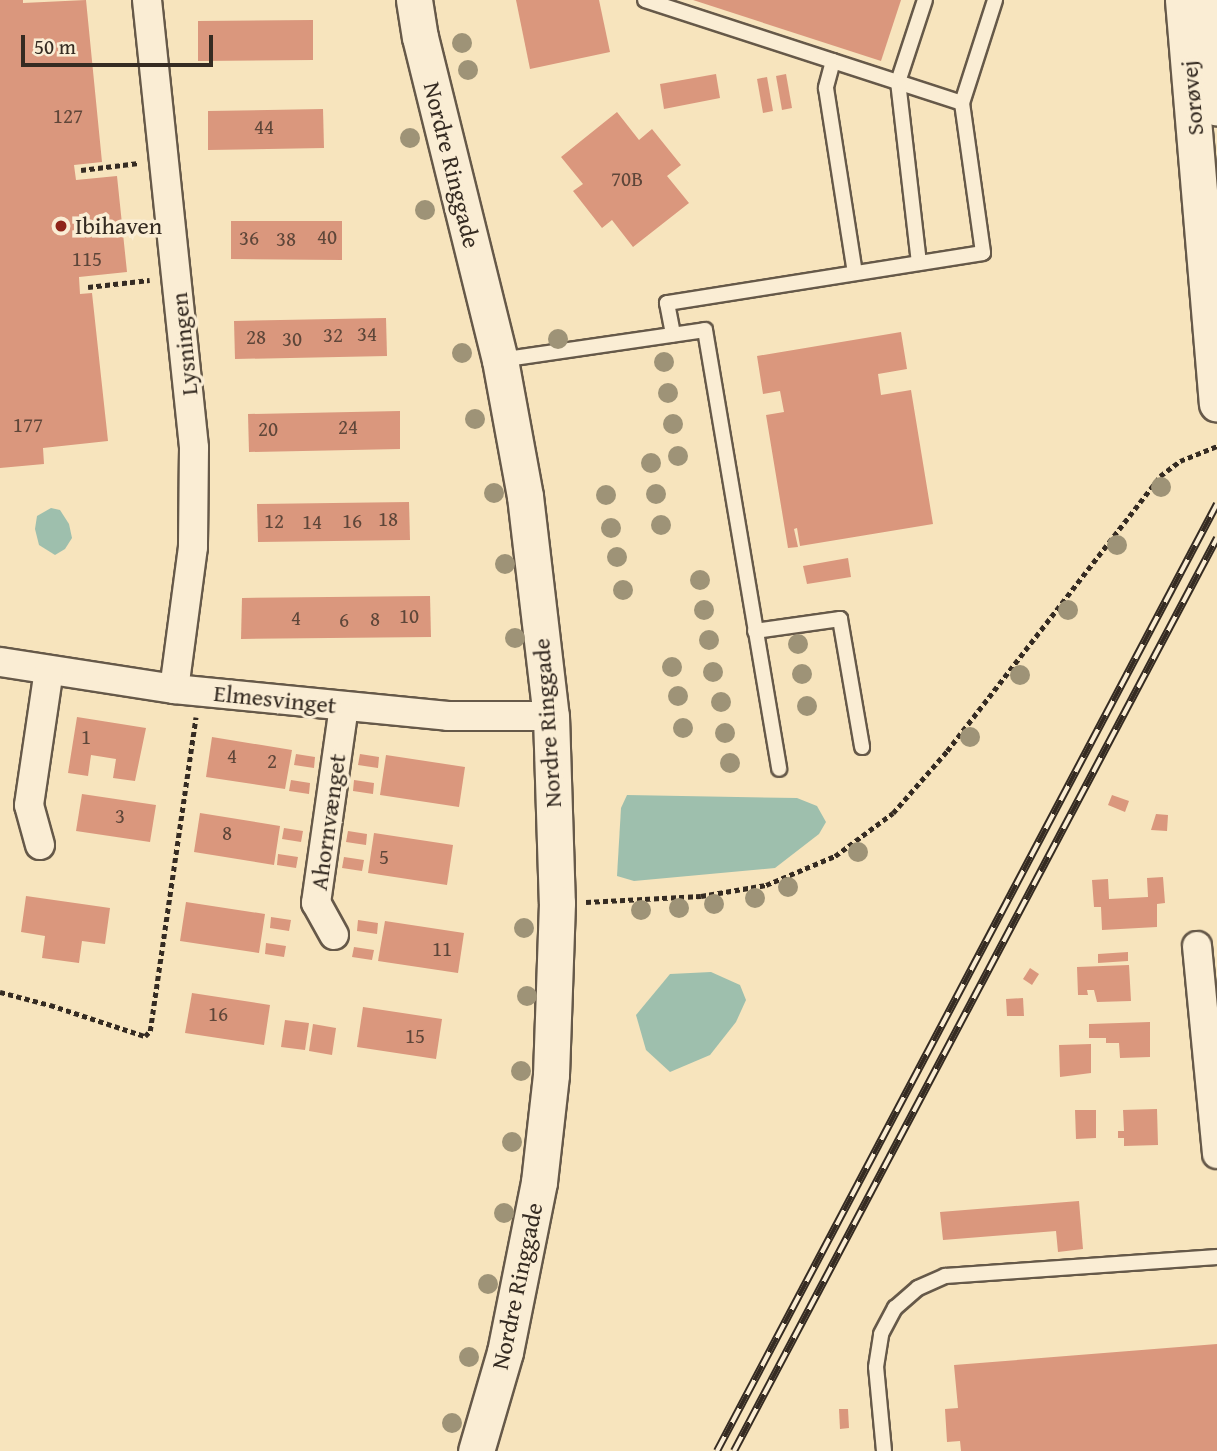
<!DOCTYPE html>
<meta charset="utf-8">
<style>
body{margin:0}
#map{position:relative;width:1217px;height:1451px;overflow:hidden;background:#f7e4bd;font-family:"Gentium Book Plus",serif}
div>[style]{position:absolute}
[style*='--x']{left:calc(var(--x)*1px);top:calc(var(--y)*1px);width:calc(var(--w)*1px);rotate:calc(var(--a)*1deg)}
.water>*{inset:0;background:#9ebfad}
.building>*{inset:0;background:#da977d}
.path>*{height:4.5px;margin-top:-2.25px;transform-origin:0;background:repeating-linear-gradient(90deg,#352b22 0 5px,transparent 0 8.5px)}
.roads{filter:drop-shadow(2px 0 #665949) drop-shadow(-2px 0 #665949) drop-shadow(0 2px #665949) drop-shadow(0 -2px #665949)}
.service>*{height:14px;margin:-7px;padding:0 7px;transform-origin:7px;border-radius:7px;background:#faedd4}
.minor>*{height:28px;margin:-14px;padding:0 14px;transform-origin:14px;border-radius:14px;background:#faedd4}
.tertiary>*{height:35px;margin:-17.5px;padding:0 17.5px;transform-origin:17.5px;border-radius:17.5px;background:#faedd4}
.rail>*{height:8px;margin-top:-4px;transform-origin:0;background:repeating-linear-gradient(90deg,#faedd4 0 16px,#352b22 0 32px);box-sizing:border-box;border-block:2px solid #352b22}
.trees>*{width:20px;height:20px;margin:-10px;border-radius:50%;background:#9e9377}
.dots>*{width:19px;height:19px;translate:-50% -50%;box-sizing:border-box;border:4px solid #faedd4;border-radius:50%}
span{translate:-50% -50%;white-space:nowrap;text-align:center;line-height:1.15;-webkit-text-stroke:7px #faedd4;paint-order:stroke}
.number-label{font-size:21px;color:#5e4639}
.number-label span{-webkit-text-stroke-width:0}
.street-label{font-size:24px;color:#352b22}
.poi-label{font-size:24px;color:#352b22}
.left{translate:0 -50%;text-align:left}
.scale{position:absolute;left:21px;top:35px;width:192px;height:32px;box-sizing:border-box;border:4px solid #352b22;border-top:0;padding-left:9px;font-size:21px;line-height:24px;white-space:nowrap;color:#352b22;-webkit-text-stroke:5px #faedd4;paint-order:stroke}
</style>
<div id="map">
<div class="water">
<i style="clip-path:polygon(51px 508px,60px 510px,69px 524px,72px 538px,65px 549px,55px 555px,39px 545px,35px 529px,37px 516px)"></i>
<i style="clip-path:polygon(627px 795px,797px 798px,817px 806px,826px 822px,819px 834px,775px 868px,634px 881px,617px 876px,621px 808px)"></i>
<i style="clip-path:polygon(711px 972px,740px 985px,746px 1000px,736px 1022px,710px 1055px,670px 1072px,646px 1050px,636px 1015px,670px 974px)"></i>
</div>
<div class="building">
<i style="clip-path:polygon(0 0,23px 0,23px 3px,86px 0,102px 162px,74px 165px,76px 180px,117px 176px,127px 272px,79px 277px,80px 294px,92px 293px,108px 441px,43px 448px,44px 464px,0 468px)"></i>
<i style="clip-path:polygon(516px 0,599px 0,610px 52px,530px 69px)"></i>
<i style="clip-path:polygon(693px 0,901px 0,881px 61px)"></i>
<i style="clip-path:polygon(313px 20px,313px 60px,198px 61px,198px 21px)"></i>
<i style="clip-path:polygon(716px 74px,720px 98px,664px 109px,660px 84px)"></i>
<i style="clip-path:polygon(786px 74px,792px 108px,782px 110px,776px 76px)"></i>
<i style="clip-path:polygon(767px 77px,773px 111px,763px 113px,757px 79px)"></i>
<i style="clip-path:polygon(323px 109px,324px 148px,208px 150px,208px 111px)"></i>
<i style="clip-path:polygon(617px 112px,639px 140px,652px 129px,681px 165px,667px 176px,689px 203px,633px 247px,612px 220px,602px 228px,573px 191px,583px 184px,561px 157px)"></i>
<i style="clip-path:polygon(231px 221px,342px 221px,342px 260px,231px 259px)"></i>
<i style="clip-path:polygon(386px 318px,387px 356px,235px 359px,234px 321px)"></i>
<i style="clip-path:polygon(901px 332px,907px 369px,878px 374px,881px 395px,911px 390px,933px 524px,800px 546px,797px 528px,794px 529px,798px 547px,788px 548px,766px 415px,784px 412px,780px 391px,763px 394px,757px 356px)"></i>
<i style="clip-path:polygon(400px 411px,400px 449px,249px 452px,248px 414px)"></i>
<i style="clip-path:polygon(409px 502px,410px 540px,258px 542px,257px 504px)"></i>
<i style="clip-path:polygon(848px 558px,851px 577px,807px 584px,803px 566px)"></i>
<i style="clip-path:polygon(430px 596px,431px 637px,241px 639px,242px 598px)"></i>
<i style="clip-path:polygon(77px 717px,146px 728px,135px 781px,113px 778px,116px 759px,91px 755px,88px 776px,68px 773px)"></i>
<i style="clip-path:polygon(212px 737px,292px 750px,285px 789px,206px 777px)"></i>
<i style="clip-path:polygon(296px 754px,315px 757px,314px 768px,294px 765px)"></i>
<i style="clip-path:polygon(360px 754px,379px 757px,378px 768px,358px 765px)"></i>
<i style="clip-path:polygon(386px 755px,465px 767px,459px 807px,380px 795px)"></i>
<i style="clip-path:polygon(291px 780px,310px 783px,309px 794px,289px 791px)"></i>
<i style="clip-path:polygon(354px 780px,374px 783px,373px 794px,353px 791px)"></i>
<i style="clip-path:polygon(82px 794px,156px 805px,150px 842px,76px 831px)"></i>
<i style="clip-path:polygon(1112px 795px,1129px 801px,1125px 812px,1108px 805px)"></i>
<i style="clip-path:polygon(200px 813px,280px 826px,274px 865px,194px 852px)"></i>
<i style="clip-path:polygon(1156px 814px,1168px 815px,1167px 831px,1151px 830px)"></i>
<i style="clip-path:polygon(284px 828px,303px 831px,301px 842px,282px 839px)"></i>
<i style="clip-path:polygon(348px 831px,367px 834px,366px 845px,346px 842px)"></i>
<i style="clip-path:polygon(374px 833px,453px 845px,447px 885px,368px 873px)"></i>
<i style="clip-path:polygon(278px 854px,298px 857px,296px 868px,277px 865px)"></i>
<i style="clip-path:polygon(344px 857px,364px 860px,362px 871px,342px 868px)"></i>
<i style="clip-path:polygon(1163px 877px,1165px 903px,1157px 904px,1157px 927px,1102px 930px,1101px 907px,1094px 907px,1092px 880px,1108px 879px,1109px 899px,1148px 897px,1147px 878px)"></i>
<i style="clip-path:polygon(26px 896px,110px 908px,105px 944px,82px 941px,79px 963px,42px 958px,45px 936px,21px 932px)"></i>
<i style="clip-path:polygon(186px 902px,265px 914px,259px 953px,180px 941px)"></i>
<i style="clip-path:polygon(271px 917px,291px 920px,289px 931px,270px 928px)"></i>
<i style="clip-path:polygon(358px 920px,378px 923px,377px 934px,357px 931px)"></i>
<i style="clip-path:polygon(385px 921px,464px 933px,458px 973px,378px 961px)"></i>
<i style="clip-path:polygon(266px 943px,286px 946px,284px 957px,265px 954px)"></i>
<i style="clip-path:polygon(354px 947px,374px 950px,372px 960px,352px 957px)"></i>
<i style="clip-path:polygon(1128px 952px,1128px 961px,1098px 963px,1098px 954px)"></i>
<i style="clip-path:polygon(1129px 965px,1131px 1001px,1097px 1002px,1094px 990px,1087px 990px,1088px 995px,1078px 995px,1077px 967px)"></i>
<i style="clip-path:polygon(1030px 968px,1039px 974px,1032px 985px,1023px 979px)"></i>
<i style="clip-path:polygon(192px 993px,270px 1005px,264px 1045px,185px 1033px)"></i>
<i style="clip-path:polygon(1023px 998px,1024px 1016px,1007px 1016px,1006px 999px)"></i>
<i style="clip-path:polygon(363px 1007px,442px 1019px,436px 1059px,357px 1047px)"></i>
<i style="clip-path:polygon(285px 1020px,309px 1023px,305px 1050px,281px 1047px)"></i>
<i style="clip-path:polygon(1150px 1022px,1150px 1057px,1120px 1058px,1119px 1043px,1106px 1043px,1106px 1038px,1089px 1038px,1089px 1024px)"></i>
<i style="clip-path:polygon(313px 1024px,336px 1028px,332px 1055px,309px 1051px)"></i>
<i style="clip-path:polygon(1091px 1044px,1091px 1073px,1060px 1077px,1059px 1045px)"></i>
<i style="clip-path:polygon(1157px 1109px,1158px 1145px,1124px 1146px,1124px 1138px,1118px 1138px,1118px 1131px,1124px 1131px,1123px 1110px)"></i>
<i style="clip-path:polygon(1075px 1110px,1096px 1110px,1096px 1138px,1076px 1139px)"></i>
<i style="clip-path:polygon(1079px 1201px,1083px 1249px,1058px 1252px,1056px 1231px,943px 1240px,940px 1212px)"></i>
<i style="clip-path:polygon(1217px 1344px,1217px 1451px,961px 1451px,960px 1441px,947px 1442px,945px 1409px,958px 1408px,954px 1365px)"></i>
<i style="clip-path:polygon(839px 1409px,848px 1409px,849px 1428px,840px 1429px)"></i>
</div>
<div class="path">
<i style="--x:81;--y:170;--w:58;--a:-6.9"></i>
<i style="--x:88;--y:287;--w:62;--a:-6.4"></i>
<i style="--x:586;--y:902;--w:115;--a:-3"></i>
<i style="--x:701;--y:896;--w:66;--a:-9.6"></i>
<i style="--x:766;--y:885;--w:75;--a:-22.8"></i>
<i style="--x:835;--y:856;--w:72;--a:-36.6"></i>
<i style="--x:893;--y:813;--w:82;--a:-48.9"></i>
<i style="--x:947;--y:751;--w:348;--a:-52.2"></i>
<i style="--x:1160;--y:476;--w:25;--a:-37"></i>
<i style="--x:1180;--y:461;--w:40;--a:-22"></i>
<i style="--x:0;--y:992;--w:52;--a:14.6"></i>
<i style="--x:50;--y:1005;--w:100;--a:18.1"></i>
<i style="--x:145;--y:1036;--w:7;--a:-45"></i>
<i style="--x:150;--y:1031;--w:317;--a:-81.7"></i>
</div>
<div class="roads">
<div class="service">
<i style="--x:645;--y:0;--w:333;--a:18"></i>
<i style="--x:962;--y:103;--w:151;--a:82"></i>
<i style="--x:983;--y:253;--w:320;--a:171"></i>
<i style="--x:667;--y:303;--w:32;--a:79"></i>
<i style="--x:833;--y:61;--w:28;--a:105"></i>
<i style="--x:826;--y:88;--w:187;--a:81.1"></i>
<i style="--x:962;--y:103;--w:108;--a:-72.2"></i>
<i style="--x:919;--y:263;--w:182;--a:-96.6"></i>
<i style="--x:898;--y:82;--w:86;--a:-71.8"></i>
<i style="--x:500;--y:360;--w:207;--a:-8.3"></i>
<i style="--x:705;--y:330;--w:445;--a:80.4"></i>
<i style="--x:755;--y:631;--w:86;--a:-8"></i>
<i style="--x:840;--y:619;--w:130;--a:80.2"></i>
<i style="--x:884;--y:1451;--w:84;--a:-95.4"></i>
<i style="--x:876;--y:1367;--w:33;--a:-81"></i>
<i style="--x:881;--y:1334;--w:30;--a:-62"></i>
<i style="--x:895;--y:1308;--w:30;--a:-41"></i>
<i style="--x:918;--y:1288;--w:30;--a:-24"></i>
<i style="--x:945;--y:1276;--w:273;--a:-4"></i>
</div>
<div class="minor">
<i style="--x:147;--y:0;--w:450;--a:84"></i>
<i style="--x:194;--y:448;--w:99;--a:90.6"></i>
<i style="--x:193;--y:547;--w:143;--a:97.6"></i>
<i style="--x:0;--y:662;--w:176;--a:8.8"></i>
<i style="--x:174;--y:689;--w:275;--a:5.6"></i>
<i style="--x:448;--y:716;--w:103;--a:0"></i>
<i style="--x:40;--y:845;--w:41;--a:-105.4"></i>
<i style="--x:29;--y:805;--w:136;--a:-81.6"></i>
<i style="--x:334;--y:935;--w:37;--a:-119"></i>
<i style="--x:316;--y:903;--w:199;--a:-81.9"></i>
<i style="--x:1197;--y:946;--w:209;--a:84.5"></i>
</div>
<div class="tertiary">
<i style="--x:414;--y:0;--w:37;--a:81"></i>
<i style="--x:420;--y:37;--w:333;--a:76.1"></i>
<i style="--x:500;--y:360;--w:138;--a:79.6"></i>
<i style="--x:525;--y:496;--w:222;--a:83.3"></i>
<i style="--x:551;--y:716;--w:187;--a:88.2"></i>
<i style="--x:557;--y:903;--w:172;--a:92"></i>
<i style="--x:551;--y:1075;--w:108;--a:96.4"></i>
<i style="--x:539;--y:1182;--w:173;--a:101.3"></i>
<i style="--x:505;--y:1352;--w:103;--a:106.3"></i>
<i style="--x:1183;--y:0;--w:405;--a:85.2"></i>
<i style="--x:1208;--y:0;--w:108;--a:85.2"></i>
</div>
</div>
<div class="rail">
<i style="--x:717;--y:1451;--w:1071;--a:-62.17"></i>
<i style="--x:734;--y:1451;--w:1033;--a:-62.12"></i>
</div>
<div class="trees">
<i style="left:462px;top:43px"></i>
<i style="left:468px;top:70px"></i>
<i style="left:410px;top:138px"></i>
<i style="left:425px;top:210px"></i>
<i style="left:558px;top:339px"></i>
<i style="left:462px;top:353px"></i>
<i style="left:664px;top:362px"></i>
<i style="left:668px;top:393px"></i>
<i style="left:475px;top:419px"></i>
<i style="left:673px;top:424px"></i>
<i style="left:678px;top:456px"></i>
<i style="left:651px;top:463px"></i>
<i style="left:1161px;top:487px"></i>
<i style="left:494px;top:493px"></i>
<i style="left:656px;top:494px"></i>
<i style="left:606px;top:495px"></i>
<i style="left:661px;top:525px"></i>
<i style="left:611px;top:528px"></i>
<i style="left:1117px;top:545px"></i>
<i style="left:617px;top:557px"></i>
<i style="left:505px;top:564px"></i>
<i style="left:700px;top:580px"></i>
<i style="left:623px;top:590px"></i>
<i style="left:704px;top:610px"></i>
<i style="left:1068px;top:610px"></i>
<i style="left:515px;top:638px"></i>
<i style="left:709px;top:640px"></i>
<i style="left:798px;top:644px"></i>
<i style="left:672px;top:667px"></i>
<i style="left:713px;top:672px"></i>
<i style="left:802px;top:674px"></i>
<i style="left:1020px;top:675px"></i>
<i style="left:678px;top:696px"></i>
<i style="left:721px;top:702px"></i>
<i style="left:807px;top:706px"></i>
<i style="left:683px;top:728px"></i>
<i style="left:725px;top:733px"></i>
<i style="left:970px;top:737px"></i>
<i style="left:730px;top:763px"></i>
<i style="left:858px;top:852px"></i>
<i style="left:788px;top:887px"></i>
<i style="left:755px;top:898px"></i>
<i style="left:714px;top:904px"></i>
<i style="left:679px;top:908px"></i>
<i style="left:641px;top:910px"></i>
<i style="left:524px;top:928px"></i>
<i style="left:527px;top:996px"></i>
<i style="left:521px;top:1071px"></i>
<i style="left:512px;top:1142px"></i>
<i style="left:504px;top:1213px"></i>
<i style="left:488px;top:1284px"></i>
<i style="left:469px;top:1357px"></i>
<i style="left:452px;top:1423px"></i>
</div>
<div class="dots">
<i style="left:61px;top:226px;background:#8f2418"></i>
</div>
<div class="number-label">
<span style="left:68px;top:116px">127</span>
<span style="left:264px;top:127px">44</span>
<span style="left:627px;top:179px">70B</span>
<span style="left:327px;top:237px">40</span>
<span style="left:249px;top:238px">36</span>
<span style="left:286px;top:239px">38</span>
<span style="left:87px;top:259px">115</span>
<span style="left:367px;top:334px">34</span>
<span style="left:333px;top:335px">32</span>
<span style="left:256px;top:337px">28</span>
<span style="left:292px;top:339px">30</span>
<span style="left:28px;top:425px">177</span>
<span style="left:348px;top:427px">24</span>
<span style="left:268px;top:429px">20</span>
<span style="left:388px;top:519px">18</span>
<span style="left:274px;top:521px">12</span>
<span style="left:352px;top:521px">16</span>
<span style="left:312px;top:522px">14</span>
<span style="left:409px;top:616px">10</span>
<span style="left:296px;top:618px">4</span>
<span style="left:375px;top:619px">8</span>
<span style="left:344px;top:620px">6</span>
<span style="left:86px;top:737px">1</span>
<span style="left:232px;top:756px">4</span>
<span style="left:272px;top:761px">2</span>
<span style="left:120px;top:816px">3</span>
<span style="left:227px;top:833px">8</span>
<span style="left:384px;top:857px">5</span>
<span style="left:442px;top:949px">11</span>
<span style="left:218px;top:1014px">16</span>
<span style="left:415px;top:1036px">15</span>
</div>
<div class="street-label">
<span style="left:1192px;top:98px;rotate:-95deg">Sorøvej</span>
<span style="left:452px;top:165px;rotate:76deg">Nordre Ringgade</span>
<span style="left:184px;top:344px;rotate:-96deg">Lysningen</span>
<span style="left:275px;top:699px;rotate:6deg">Elmesvinget</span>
<span style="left:547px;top:723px;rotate:-94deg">Nordre Ringgade</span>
<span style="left:328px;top:822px;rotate:-82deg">Ahornvænget</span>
<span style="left:517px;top:1286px;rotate:-78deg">Nordre Ringgade</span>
</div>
<div class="poi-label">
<span class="left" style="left:75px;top:226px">Ibihaven</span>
</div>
<div class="scale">50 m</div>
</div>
